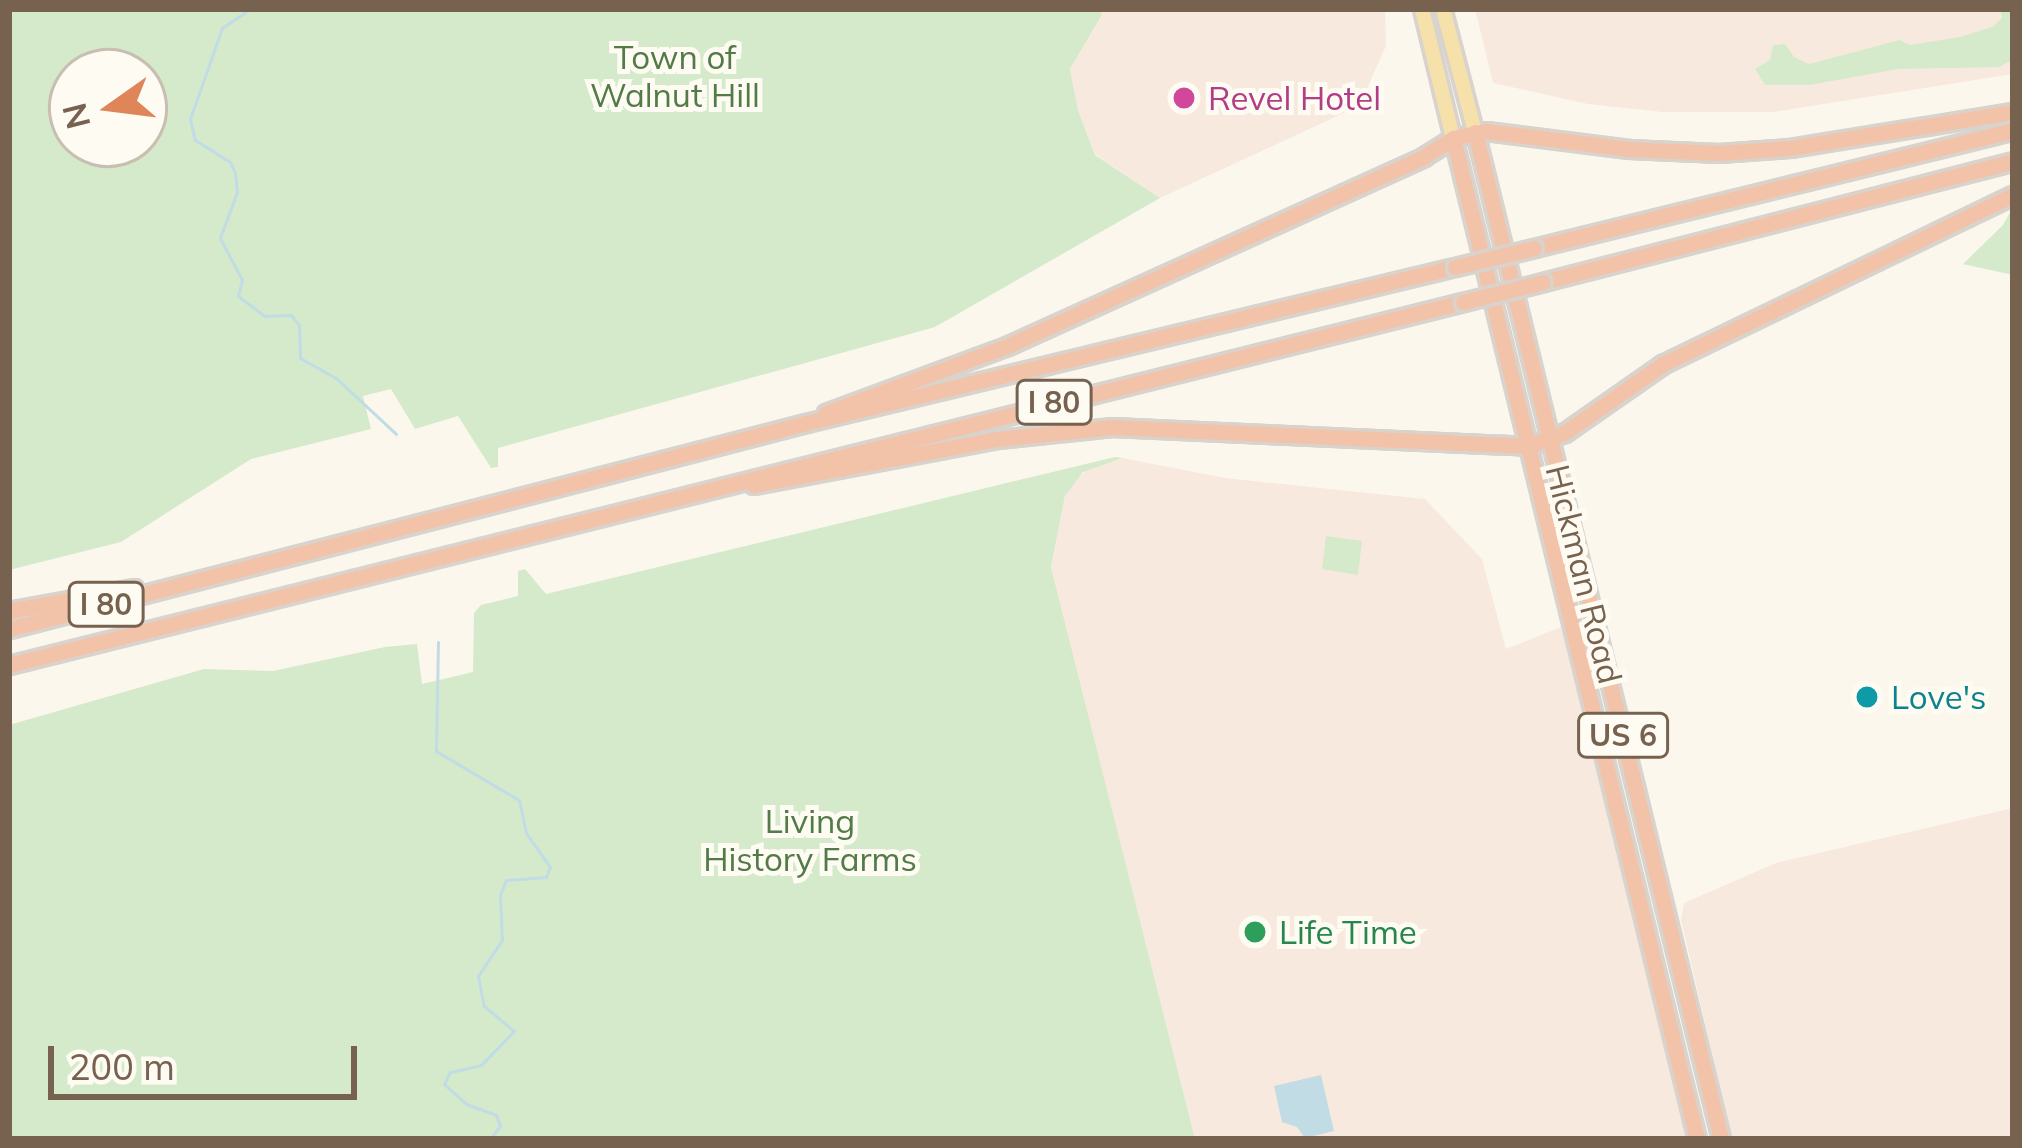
<!DOCTYPE html>
<style>
body{margin:0}
#map{position:relative;width:2022px;height:1148px;overflow:hidden;background:#fcf7ec;font-family:Mulish,sans-serif}
div>[style]{position:absolute}
[style*='--x']{left:calc(var(--x)*1px);top:calc(var(--y)*1px);width:calc(var(--w)*1px);rotate:calc(var(--a)*1deg)}
.commercial>*{inset:0;background:#f8e9de}
.green>*{inset:0;background:#d4eacb}
.water>*{inset:0;background:#c1dce5}
.stream>*{height:3px;margin:-1.5px;padding:0 1.5px;transform-origin:1.5px;border-radius:1.5px;background:#c1dce5}
.roads{filter:drop-shadow(3px 0 #d9d3ce) drop-shadow(-3px 0 #d9d3ce) drop-shadow(0 3px #d9d3ce) drop-shadow(0 -3px #d9d3ce)}
.major>*{height:14px;margin:-7px;padding:0 7px;transform-origin:7px;border-radius:7px;background:#f6e1aa}
.highway>*{height:15px;margin:-7.5px;padding:0 7.5px;transform-origin:7.5px;border-radius:7.5px;background:#f2c3a8}
.bridges{filter:drop-shadow(3px 0 #d9d3ce) drop-shadow(-3px 0 #d9d3ce) drop-shadow(0 3px #d9d3ce) drop-shadow(0 -3px #d9d3ce)}
.highway-bridge>*{height:15px;margin:-7.5px;padding:0 7.5px;transform-origin:7.5px;border-radius:7.5px;background:#f2c3a8}
.dots>*{width:33px;height:33px;translate:-50% -50%;box-sizing:border-box;border:6px solid #fefbf3;border-radius:50%}
span{translate:-50% -50%;white-space:nowrap;text-align:center;line-height:1.15;-webkit-text-stroke:10px #fefbf3;paint-order:stroke}
.shield-label span{padding:3px 9px;background:#fefbf3;border:3px solid;border-radius:9px;-webkit-text-stroke-width:0}
.shield-label{font-size:30px;color:#776250;font-weight:700}
.park-label{font-size:33px;color:#527b48}
.hotel-label{font-size:33px;color:#b23c85}
.left{translate:0 -50%;text-align:left}
.street-label{font-size:33px;color:#776250}
.culture-label{font-size:33px;color:#0d838f}
.leisure-label{font-size:33px;color:#27864d}
.frame{position:absolute;inset:0;border:12px solid #776250;pointer-events:none}
.north{position:absolute;left:48px;top:48px;width:120px;height:120px;box-sizing:border-box;background:#fefbf3;border:3px solid #c8beb2;border-radius:50%;rotate:256deg;font-size:33px;font-weight:700;line-height:48px;text-align:center;color:#776250}
.north::after{content:'';display:block;margin:auto;width:42px;height:54px;background:#de855a;clip-path:polygon(50% 0,100% 100%,50% 72%,0 100%)}
.scale{position:absolute;left:48px;top:1046px;width:309px;height:54px;box-sizing:border-box;border:6px solid #776250;border-top:0;padding-left:15px;font-size:36px;line-height:42px;white-space:nowrap;color:#776250;-webkit-text-stroke:9px #fefbf3;paint-order:stroke}
</style>
<div id="map">
<div class="commercial">
<i style="clip-path:polygon(1099px 9px,1385px 9px,1386px 46px,1359px 106px,1160px 198px,1095px 154px,1078px 110px,1070px 69px,1102px 16px)"></i>
<i style="clip-path:polygon(1475px 9px,2000px 9px,2013px 74px,1773px 112px,1662px 112px,1588px 104px,1493px 83px)"></i>
<i style="clip-path:polygon(1122px 458px,1225px 478px,1425px 499px,1482px 559px,1506px 649px,1574px 622px,1696px 1139px,1195px 1139px,1051px 567px,1065px 497px,1074px 482px,1091px 466px)"></i>
<i style="clip-path:polygon(2013px 808px,2013px 1139px,1732px 1139px,1681px 920px,1684px 903px,1776px 863px)"></i>
</div>
<div class="green">
<i style="clip-path:polygon(evenodd,9px 9px,1099px 9px,1102px 15px,1070px 69px,1078px 110px,1095px 155px,1160px 198px,935px 327px,498px 448px,498px 467px,491px 468px,458px 416px,415px 429px,391px 389px,363px 396px,371px 429px,251px 459px,121px 542px,9px 570px,9px 9px,72px 72px,144px 72px,144px 144px,72px 144px,72px 72px)"></i>
<i style="clip-path:polygon(2000px 9px,2013px 9px,2013px 60px,1998px 67px,1898px 69px,1809px 85px,1765px 85px,1755px 69px,1770px 60px,1773px 45px,1785px 44px,1794px 57px,1809px 64px,1900px 40px,1910px 45px,1960px 37px,1992px 27px,2002px 18px)"></i>
<i style="clip-path:polygon(2013px 207px,2013px 275px,1963px 264px,2003px 225px)"></i>
<i style="clip-path:polygon(1115px 457px,1122px 458px,1083px 472px,1065px 496px,1051px 567px,1195px 1139px,9px 1139px,9px 725px,204px 669px,273px 671px,385px 647px,417px 644px,422px 684px,473px 672px,474px 613px,481px 605px,518px 596px,518px 571px,525px 569px,546px 594px)"></i>
<i style="clip-path:polygon(1326px 536px,1362px 541px,1358px 575px,1322px 569px)"></i>
</div>
<div class="water">
<i style="clip-path:polygon(1321px 1075px,1334px 1131px,1305px 1138px,1297px 1127px,1282px 1122px,1274px 1086px)"></i>
</div>
<div class="stream">
<i style="--x:250;--y:9;--w:34;--a:146"></i>
<i style="--x:222;--y:28;--w:96;--a:109.4"></i>
<i style="--x:190;--y:119;--w:22;--a:77"></i>
<i style="--x:195;--y:140;--w:41;--a:32.2"></i>
<i style="--x:230;--y:162;--w:12;--a:66"></i>
<i style="--x:235;--y:173;--w:19;--a:84"></i>
<i style="--x:237;--y:192;--w:49;--a:110.3"></i>
<i style="--x:220;--y:238;--w:47;--a:62.4"></i>
<i style="--x:242;--y:280;--w:16;--a:104"></i>
<i style="--x:238;--y:296;--w:34;--a:37"></i>
<i style="--x:265;--y:316;--w:26;--a:-2"></i>
<i style="--x:291;--y:315;--w:13;--a:51"></i>
<i style="--x:299;--y:325;--w:33;--a:88"></i>
<i style="--x:300;--y:358;--w:41;--a:29.1"></i>
<i style="--x:336;--y:378;--w:82;--a:43"></i>
<i style="--x:438;--y:642;--w:109;--a:91.1"></i>
<i style="--x:436;--y:751;--w:96;--a:30.6"></i>
<i style="--x:519;--y:800;--w:34;--a:78"></i>
<i style="--x:526;--y:833;--w:42;--a:54.8"></i>
<i style="--x:550;--y:867;--w:11;--a:112"></i>
<i style="--x:546;--y:877;--w:40;--a:175.7"></i>
<i style="--x:506;--y:880;--w:16;--a:112"></i>
<i style="--x:500;--y:895;--w:45;--a:87.5"></i>
<i style="--x:502;--y:940;--w:43;--a:123.7"></i>
<i style="--x:478;--y:976;--w:31;--a:79"></i>
<i style="--x:484;--y:1006;--w:39;--a:40"></i>
<i style="--x:514;--y:1031;--w:47;--a:134.1"></i>
<i style="--x:481;--y:1065;--w:32;--a:167"></i>
<i style="--x:450;--y:1072;--w:13;--a:117"></i>
<i style="--x:444;--y:1084;--w:30;--a:42"></i>
<i style="--x:466;--y:1104;--w:32;--a:20"></i>
<i style="--x:496;--y:1115;--w:12;--a:70"></i>
<i style="--x:500;--y:1126;--w:16;--a:128"></i>
</div>
<div class="roads">
<div class="major">
<i style="--x:1422;--y:9;--w:133;--a:76.5"></i>
<i style="--x:1443;--y:9;--w:127;--a:75.4"></i>
</div>
<div class="highway">
<i style="--x:1475;--y:132;--w:1037;--a:76.27"></i>
<i style="--x:1453;--y:138;--w:1030;--a:76.3"></i>
<i style="--x:1534;--y:248;--w:493;--a:-13.8"></i>
<i style="--x:1543;--y:282;--w:485;--a:-14.4"></i>
<i style="--x:826;--y:413;--w:193;--a:-20.3"></i>
<i style="--x:1007;--y:346;--w:457;--a:-24.4"></i>
<i style="--x:1423;--y:157;--w:36;--a:-32"></i>
<i style="--x:1453;--y:138;--w:34;--a:-12"></i>
<i style="--x:1486;--y:131;--w:144;--a:7.2"></i>
<i style="--x:1629;--y:149;--w:90;--a:2.5"></i>
<i style="--x:1719;--y:153;--w:71;--a:-4"></i>
<i style="--x:1790;--y:148;--w:226;--a:-9.2"></i>
<i style="--x:754;--y:485;--w:248;--a:-10.7"></i>
<i style="--x:998;--y:439;--w:115;--a:-6"></i>
<i style="--x:1112;--y:427;--w:416;--a:2.6"></i>
<i style="--x:1528;--y:446;--w:38;--a:-20"></i>
<i style="--x:1564;--y:433;--w:121;--a:-34.9"></i>
<i style="--x:1663;--y:364;--w:389;--a:-25.8"></i>
<i style="--x:9;--y:611;--w:127;--a:-10.4"></i>
<i style="--x:9;--y:629;--w:823;--a:-14.49"></i>
<i style="--x:806;--y:423;--w:667;--a:-13.52"></i>
<i style="--x:9;--y:665;--w:1499;--a:-14.02"></i>
</div>
</div>
<div class="bridges">
<div class="highway-bridge">
<i style="--x:1455;--y:267;--w:81;--a:-13.5"></i>
<i style="--x:1463;--y:302;--w:82;--a:-14"></i>
</div>
</div>
<div class="dots">
<i style="left:1184px;top:98px;background:#d1479c"></i>
<i style="left:1867px;top:697px;background:#0f9aa8"></i>
<i style="left:1255px;top:932px;background:#2e9e5b"></i>
</div>
<div class="shield-label">
<span style="left:1054px;top:402px">I 80</span>
<span style="left:106px;top:604px">I 80</span>
<span style="left:1623px;top:735px">US 6</span>
</div>
<div class="park-label">
<span style="left:675px;top:76px">Town of<br>Walnut Hill</span>
<span style="left:810px;top:840px">Living<br>History Farms</span>
</div>
<div class="hotel-label">
<span class="left" style="left:1208px;top:98px">Revel Hotel</span>
</div>
<div class="street-label">
<span style="left:1584px;top:574px;rotate:76deg">Hickman Road</span>
</div>
<div class="culture-label">
<span class="left" style="left:1891px;top:697px">Love's</span>
</div>
<div class="leisure-label">
<span class="left" style="left:1279px;top:932px">Life Time</span>
</div>
<div class="frame"></div>
<div class="north">N</div>
<div class="scale">200 m</div>
</div>
